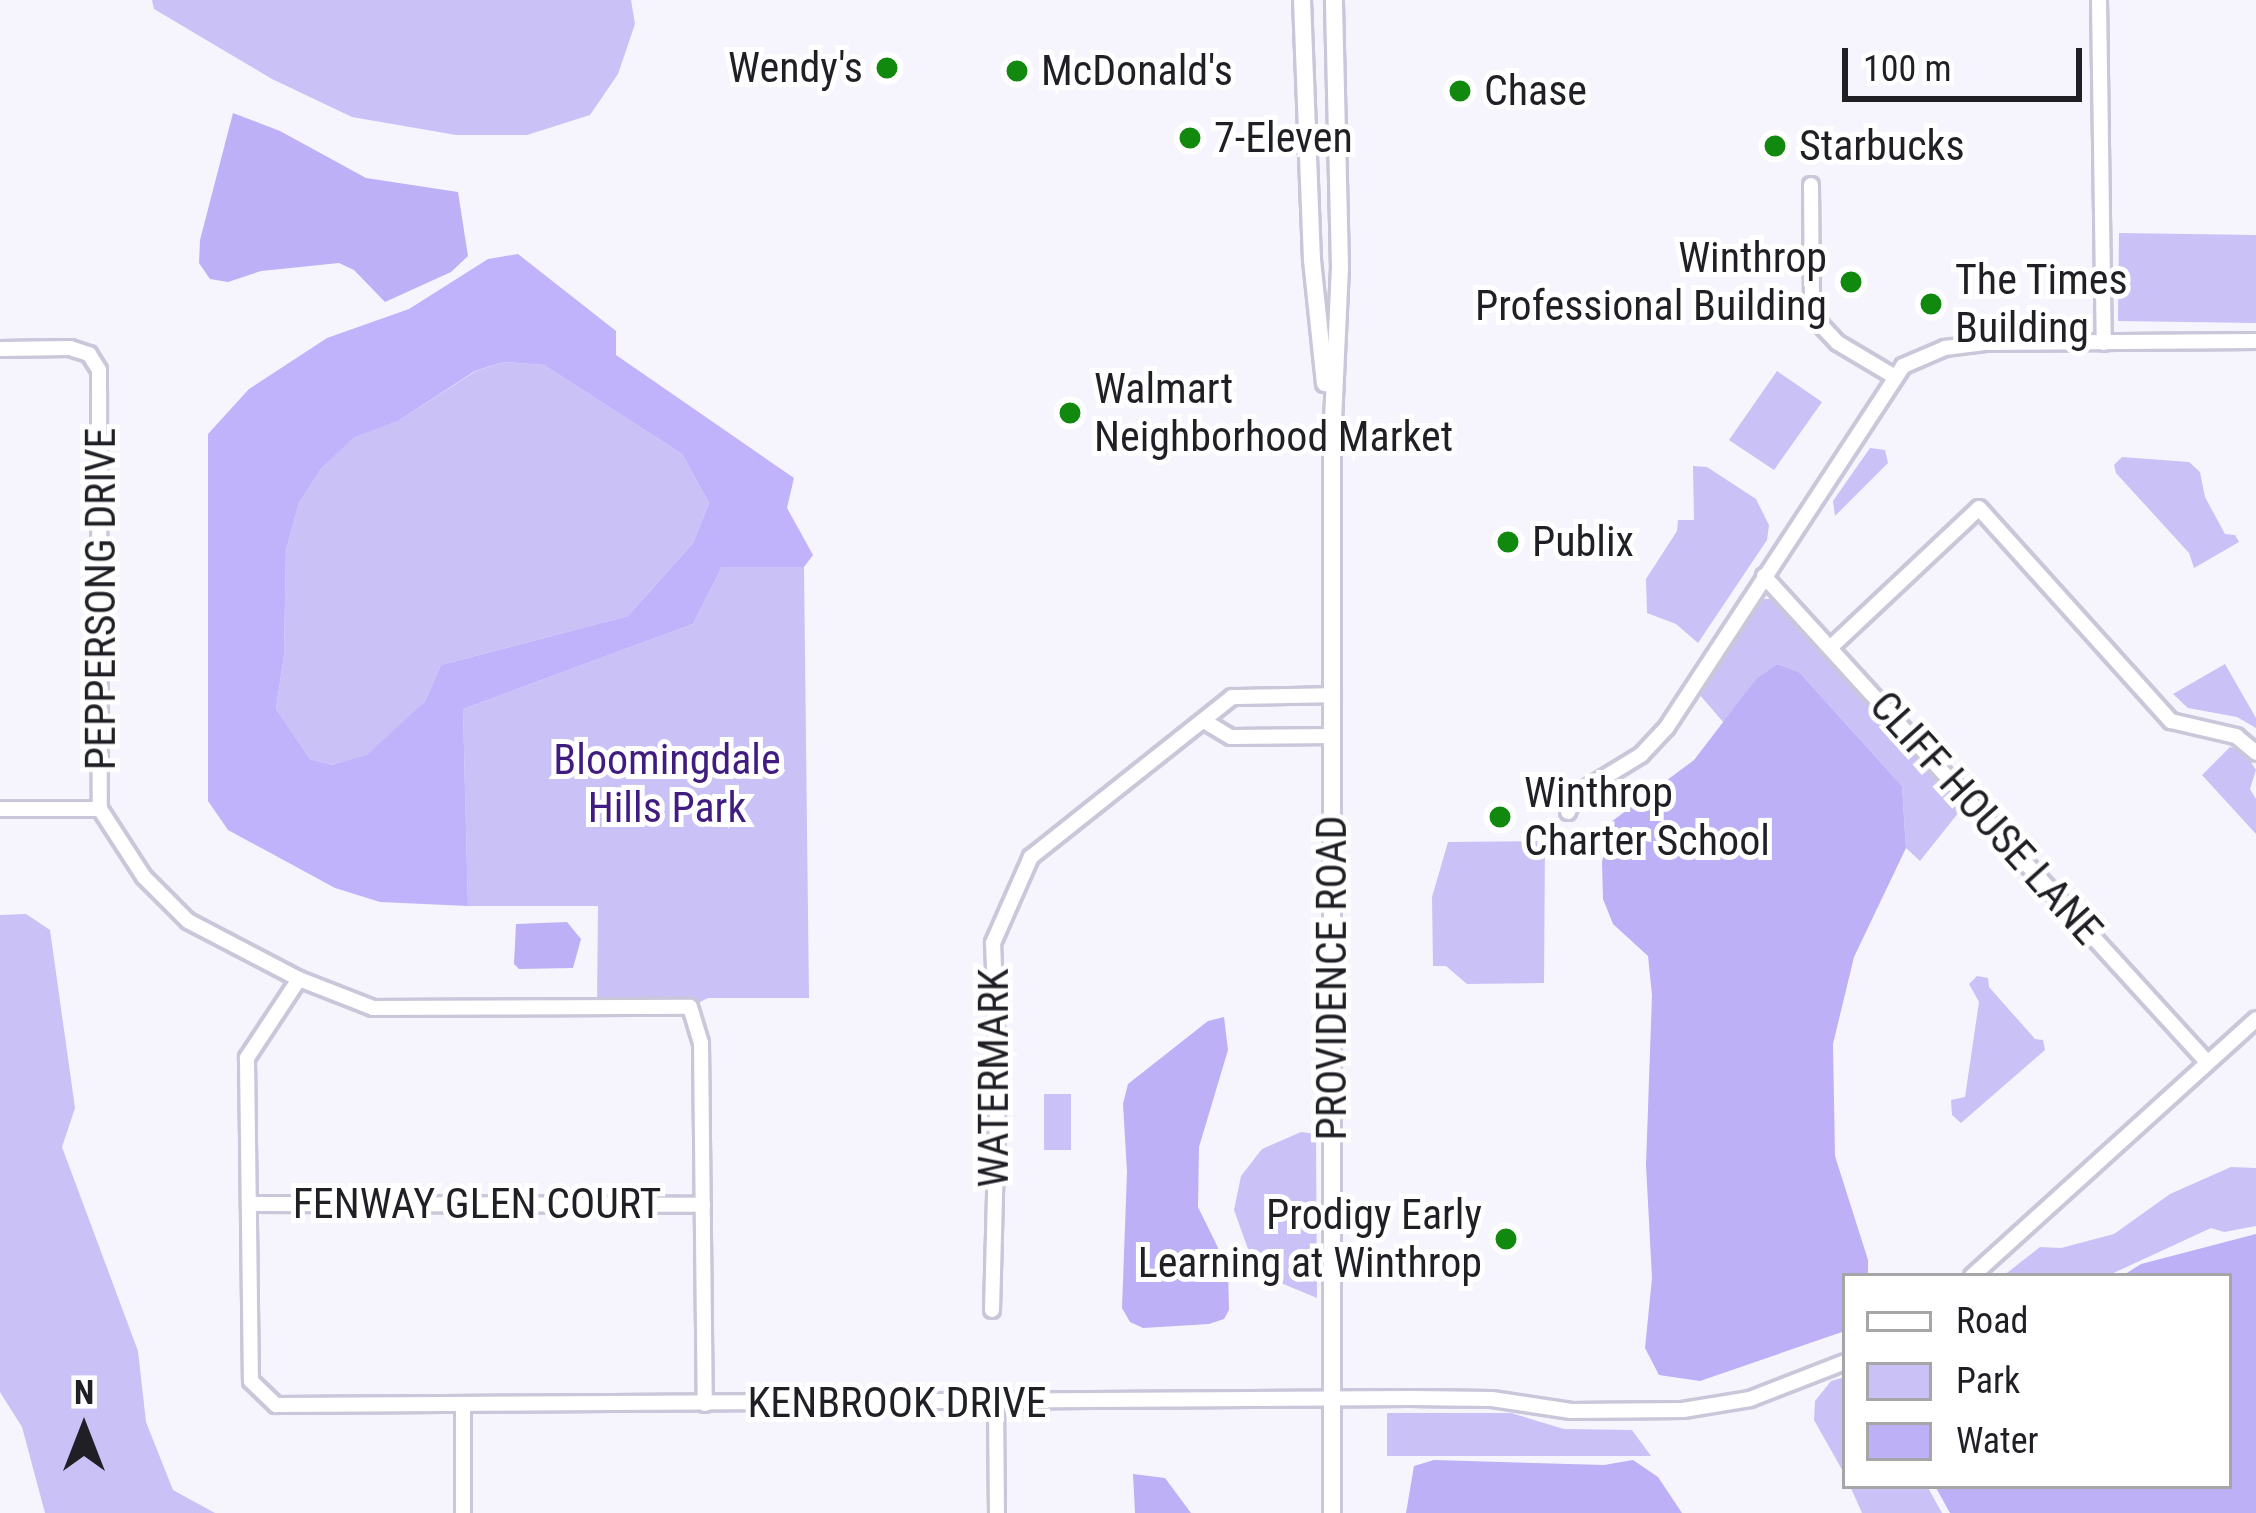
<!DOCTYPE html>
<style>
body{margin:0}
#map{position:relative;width:2256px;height:1513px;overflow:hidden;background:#f6f5fd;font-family:"Roboto Condensed",sans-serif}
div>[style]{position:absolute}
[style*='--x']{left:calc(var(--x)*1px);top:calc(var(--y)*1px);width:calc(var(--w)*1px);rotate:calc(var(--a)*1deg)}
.green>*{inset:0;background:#cac1f6}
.forest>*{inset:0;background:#c1b3fb}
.water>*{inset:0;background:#bdb0f7}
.roads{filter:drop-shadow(3px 0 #c9c7d9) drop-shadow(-3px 0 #c9c7d9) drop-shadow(0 3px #c9c7d9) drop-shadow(0 -3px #c9c7d9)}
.minor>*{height:14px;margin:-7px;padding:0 7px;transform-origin:7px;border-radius:7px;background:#fff}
.tertiary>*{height:16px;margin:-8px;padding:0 8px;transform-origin:8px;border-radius:8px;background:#fff}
.dots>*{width:33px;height:33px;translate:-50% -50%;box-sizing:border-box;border:6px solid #fff;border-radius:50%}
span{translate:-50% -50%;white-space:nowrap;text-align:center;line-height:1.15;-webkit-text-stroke:10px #fff;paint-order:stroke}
.poi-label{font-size:42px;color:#201f26}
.right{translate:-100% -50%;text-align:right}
.left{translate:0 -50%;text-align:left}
.street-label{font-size:42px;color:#201f26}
.park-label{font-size:42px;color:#401c81}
.legend{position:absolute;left:1842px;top:1273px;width:390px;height:216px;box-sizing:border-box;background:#fff;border:3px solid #a6a5a8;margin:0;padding:15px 21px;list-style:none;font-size:36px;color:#201f26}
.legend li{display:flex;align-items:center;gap:24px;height:60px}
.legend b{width:60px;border:3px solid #a6a5a8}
.north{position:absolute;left:24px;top:1369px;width:120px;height:120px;-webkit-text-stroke:9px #fff;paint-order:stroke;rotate:0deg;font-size:33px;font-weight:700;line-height:48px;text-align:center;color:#201f26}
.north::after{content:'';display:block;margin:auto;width:42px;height:54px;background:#201f26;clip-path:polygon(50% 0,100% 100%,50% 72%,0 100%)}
.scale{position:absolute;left:1842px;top:48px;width:240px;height:54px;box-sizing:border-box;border:6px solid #201f26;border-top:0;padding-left:15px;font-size:36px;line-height:42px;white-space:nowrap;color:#201f26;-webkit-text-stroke:9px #fff;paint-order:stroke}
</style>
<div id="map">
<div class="green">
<i style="clip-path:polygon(152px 0,631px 0,635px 24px,618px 74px,590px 115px,527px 135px,456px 135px,352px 117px,272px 79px,154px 9px)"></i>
<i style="clip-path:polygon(2119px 233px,2256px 235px,2256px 323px,2118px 321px)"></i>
<i style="clip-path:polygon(503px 362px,544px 365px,682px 454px,709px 503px,693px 543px,628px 616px,441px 665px,425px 701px,367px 756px,330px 765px,310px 759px,276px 709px,284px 655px,286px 550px,299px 503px,321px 469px,354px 436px,398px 421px,476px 371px)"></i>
<i style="clip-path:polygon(1777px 371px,1822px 402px,1774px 470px,1729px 440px)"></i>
<i style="clip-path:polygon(1870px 448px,1885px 450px,1888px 463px,1835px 516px,1833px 501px)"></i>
<i style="clip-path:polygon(2122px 457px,2189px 462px,2200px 472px,2205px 497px,2225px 534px,2235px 535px,2239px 542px,2194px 568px,2189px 553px,2116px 473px,2114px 465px)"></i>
<i style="clip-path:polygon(1693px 466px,1707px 467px,1756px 499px,1769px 525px,1767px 540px,1698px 643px,1676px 624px,1647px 613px,1646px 579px,1677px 531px,1678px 520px,1694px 520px)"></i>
<i style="clip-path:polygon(722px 567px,804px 567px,809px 998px,708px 998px,690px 1007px,597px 1007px,598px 906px,468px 906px,463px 709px,693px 624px)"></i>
<i style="clip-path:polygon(1764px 599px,1774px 599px,1963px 807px,1920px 861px,1906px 848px,1902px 786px,1799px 672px,1777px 664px,1757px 678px,1724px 723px,1699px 694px)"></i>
<i style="clip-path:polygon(2225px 664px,2256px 718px,2256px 728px,2237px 717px,2188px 708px,2173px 694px)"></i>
<i style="clip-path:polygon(2230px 747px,2245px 753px,2256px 770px,2250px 789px,2256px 799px,2256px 834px,2202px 775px)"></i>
<i style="clip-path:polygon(1545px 841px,1544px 983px,1467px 984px,1446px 966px,1433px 966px,1432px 897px,1448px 842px)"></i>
<i style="clip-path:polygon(26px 914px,50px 930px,75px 1108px,62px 1147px,138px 1351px,146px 1422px,173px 1490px,215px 1513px,45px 1513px,22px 1427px,0 1392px,0 915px)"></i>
<i style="clip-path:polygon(1977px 976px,1988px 978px,1989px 987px,2035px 1039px,2043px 1040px,2045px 1050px,1961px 1123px,1952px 1115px,1951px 1100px,1965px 1097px,1979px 1002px,1969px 984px)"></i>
<i style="clip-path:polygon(1044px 1094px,1071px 1094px,1071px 1150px,1044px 1150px)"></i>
<i style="clip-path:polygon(1301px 1132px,1316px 1134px,1317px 1298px,1281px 1283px,1248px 1249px,1234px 1210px,1241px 1176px,1262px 1149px)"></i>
<i style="clip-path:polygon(2231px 1167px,2256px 1168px,2256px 1226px,2224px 1232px,2211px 1228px,2107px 1276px,2003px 1276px,2040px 1247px,2061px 1248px,2114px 1234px,2170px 1194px)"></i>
<i style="clip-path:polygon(1845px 1377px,1845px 1475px,1814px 1420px,1815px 1401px,1831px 1381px)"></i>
<i style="clip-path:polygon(1387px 1413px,1511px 1413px,1564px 1429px,1632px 1430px,1651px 1456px,1387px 1456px)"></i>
<i style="clip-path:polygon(1850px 1486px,1927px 1486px,1942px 1513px,1862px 1513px)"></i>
</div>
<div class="forest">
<i style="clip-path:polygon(evenodd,518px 254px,616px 331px,616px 355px,794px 478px,787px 508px,813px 555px,804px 567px,722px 567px,693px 624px,463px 709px,468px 906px,380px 902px,335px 888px,228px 830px,208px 801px,208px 434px,249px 389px,327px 338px,409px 309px,488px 259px,518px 254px,503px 362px,544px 365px,682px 454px,709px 503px,693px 543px,628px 616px,441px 665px,425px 701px,367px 755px,331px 765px,310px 759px,276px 709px,284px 655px,286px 550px,299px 503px,321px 469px,354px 437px,398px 421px,475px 371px,503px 362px)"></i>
</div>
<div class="water">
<i style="clip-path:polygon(233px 113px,280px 131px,366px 178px,458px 192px,468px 256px,451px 272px,385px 302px,354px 270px,339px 263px,261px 271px,228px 282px,210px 279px,199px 263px,200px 240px)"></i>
<i style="clip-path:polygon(1777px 664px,1799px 672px,1902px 786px,1906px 848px,1854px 957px,1833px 1044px,1835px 1156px,1868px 1260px,1868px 1276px,1845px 1276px,1845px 1331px,1700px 1381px,1659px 1375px,1645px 1348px,1652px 1278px,1646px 1165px,1652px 995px,1648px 956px,1613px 924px,1603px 899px,1602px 862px,1611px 822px,1694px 760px,1757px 678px)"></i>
<i style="clip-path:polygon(567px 922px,581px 939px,573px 968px,519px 969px,514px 964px,516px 924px)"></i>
<i style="clip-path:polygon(1224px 1017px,1228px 1050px,1199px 1147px,1198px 1207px,1228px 1268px,1229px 1310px,1224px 1319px,1209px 1324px,1143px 1328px,1130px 1322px,1122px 1308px,1127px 1172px,1123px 1104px,1128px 1084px,1208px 1021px)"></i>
<i style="clip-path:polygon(2256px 1234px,2256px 1513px,1950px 1513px,1935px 1486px,2229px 1486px,2229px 1276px,2122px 1276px,2141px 1264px)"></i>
<i style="clip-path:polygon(1434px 1460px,1604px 1465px,1633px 1460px,1658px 1477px,1682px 1513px,1406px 1513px,1414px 1466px)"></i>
<i style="clip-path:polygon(1133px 1474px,1165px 1478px,1191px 1513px,1135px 1513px)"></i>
</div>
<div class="roads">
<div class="minor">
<i style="--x:2099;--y:0;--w:343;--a:89.2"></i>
<i style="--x:1811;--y:185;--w:112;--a:89.5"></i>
<i style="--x:1812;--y:297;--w:28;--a:73"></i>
<i style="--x:1820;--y:324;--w:26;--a:47"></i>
<i style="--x:1838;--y:343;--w:66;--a:30.8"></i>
<i style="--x:0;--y:349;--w:70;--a:-0.8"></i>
<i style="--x:70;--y:348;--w:20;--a:18"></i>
<i style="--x:89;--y:354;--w:19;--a:58"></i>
<i style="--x:99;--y:370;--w:439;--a:89.9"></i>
<i style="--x:100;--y:809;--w:81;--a:57.1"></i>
<i style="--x:144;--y:877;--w:62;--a:45"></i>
<i style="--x:188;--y:921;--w:125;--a:27.6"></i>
<i style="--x:299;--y:979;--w:79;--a:21.4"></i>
<i style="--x:373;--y:1008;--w:317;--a:-0.2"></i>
<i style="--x:690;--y:1007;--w:38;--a:73"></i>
<i style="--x:701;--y:1043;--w:361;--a:89.4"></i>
<i style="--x:1764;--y:576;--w:658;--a:47.65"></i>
<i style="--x:1830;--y:648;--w:204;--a:-43.2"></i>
<i style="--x:1979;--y:508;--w:287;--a:48"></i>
<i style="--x:2171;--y:721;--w:67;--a:13"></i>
<i style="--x:2236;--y:736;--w:26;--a:40"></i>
<i style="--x:1204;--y:721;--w:31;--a:31"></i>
<i style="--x:1231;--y:737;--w:102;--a:-0.6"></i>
<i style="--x:0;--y:809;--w:100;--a:0"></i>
<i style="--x:1568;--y:812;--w:17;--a:-69"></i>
<i style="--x:1574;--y:796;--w:79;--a:-31.5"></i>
<i style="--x:1641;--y:755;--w:38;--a:-47"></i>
<i style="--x:1667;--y:727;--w:431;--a:-56.8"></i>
<i style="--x:1903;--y:366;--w:46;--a:-23.2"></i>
<i style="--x:1945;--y:348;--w:40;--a:-7.1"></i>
<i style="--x:1985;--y:343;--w:271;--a:-0.4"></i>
<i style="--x:299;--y:979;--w:95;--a:123.4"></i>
<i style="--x:247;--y:1058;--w:323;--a:89.3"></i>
<i style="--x:251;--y:1381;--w:35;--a:44"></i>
<i style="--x:276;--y:1405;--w:1134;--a:-0.35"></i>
<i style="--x:1410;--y:1398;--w:82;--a:0.7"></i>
<i style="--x:1492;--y:1399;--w:80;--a:8.6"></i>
<i style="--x:1571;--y:1411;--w:112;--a:-0.5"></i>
<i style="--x:1683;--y:1410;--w:68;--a:-9.3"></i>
<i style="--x:1750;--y:1399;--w:102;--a:-21.3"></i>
<i style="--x:250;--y:1204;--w:453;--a:0.1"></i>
<i style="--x:1972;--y:1276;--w:383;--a:-42.1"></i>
<i style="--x:992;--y:1310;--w:232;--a:-88.5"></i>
<i style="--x:998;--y:1078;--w:135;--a:-92.1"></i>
<i style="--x:993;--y:943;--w:94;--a:-66.2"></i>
<i style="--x:1031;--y:857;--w:257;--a:-38.5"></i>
<i style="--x:1232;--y:697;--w:101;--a:-1.1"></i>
<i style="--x:996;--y:1403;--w:110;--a:89.5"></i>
<i style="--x:463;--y:1404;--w:109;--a:90"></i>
</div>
<div class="tertiary">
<i style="--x:1302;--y:0;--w:260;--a:87.8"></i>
<i style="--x:1312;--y:260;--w:124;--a:84"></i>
<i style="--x:1332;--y:1513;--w:1070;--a:-90"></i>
<i style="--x:1332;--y:443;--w:175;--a:-87.4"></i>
<i style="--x:1340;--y:268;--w:268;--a:-91.3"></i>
</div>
</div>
<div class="dots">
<i style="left:887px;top:68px;background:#10890e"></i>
<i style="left:1017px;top:71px;background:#10890e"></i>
<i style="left:1460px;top:91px;background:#10890e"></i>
<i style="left:1190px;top:138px;background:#10890e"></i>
<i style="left:1775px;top:146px;background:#10890e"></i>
<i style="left:1851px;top:282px;background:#10890e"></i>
<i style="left:1931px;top:304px;background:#10890e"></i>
<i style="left:1070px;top:413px;background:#10890e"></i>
<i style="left:1508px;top:542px;background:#10890e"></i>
<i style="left:1500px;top:817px;background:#10890e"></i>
<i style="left:1506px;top:1239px;background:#10890e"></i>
</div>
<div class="poi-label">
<span class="right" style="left:863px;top:68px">Wendy's</span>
<span class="left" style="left:1041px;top:71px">McDonald's</span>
<span class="left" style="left:1484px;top:91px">Chase</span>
<span class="left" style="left:1214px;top:138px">7-Eleven</span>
<span class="left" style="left:1799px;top:146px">Starbucks</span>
<span class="right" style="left:1827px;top:282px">Winthrop<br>Professional Building</span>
<span class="left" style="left:1955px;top:304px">The Times<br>Building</span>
<span class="left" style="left:1094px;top:413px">Walmart<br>Neighborhood Market</span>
<span class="left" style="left:1532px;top:542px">Publix</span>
<span class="left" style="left:1524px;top:817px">Winthrop<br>Charter School</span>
<span class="right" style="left:1482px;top:1239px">Prodigy Early<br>Learning at Winthrop</span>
</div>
<div class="street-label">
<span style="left:101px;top:599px;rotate:-90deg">PEPPERSONG DRIVE</span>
<span style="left:1986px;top:818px;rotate:48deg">CLIFF HOUSE LANE</span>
<span style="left:1332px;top:978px;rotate:-90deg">PROVIDENCE ROAD</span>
<span style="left:994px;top:1078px;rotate:-90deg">WATERMARK</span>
<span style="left:477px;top:1204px">FENWAY GLEN COURT</span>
<span style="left:897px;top:1403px">KENBROOK DRIVE</span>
</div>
<div class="park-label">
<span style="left:667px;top:784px">Bloomingdale<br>Hills Park</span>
</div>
<ul class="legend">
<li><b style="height:15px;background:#fff"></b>Road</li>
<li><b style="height:33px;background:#cac1f6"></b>Park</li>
<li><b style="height:33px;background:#bdb0f7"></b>Water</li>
</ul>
<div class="north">N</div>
<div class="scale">100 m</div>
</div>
